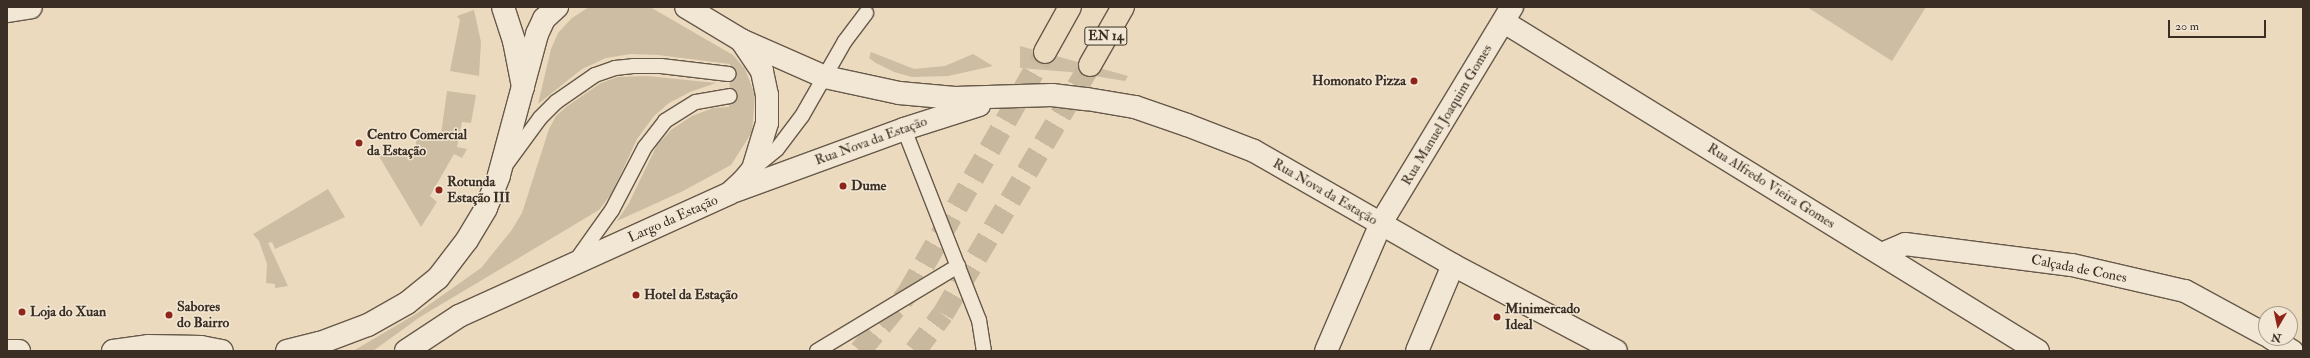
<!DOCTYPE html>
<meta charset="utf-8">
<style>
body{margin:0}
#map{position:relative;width:2310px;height:358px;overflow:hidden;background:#ebdabd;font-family:"IM FELL Double Pica",serif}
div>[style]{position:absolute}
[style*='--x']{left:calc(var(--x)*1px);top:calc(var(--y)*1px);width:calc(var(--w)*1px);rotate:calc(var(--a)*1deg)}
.green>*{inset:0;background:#cdbda3}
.highway-tunnel>*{height:22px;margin-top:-11px;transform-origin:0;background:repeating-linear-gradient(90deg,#c8b89e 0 22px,transparent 0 33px)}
.roads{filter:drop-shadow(1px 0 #67594a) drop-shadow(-1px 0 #67594a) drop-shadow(0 1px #67594a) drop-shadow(0 -1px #67594a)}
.lane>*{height:14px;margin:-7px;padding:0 7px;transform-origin:7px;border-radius:7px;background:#f2e7d4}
.street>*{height:22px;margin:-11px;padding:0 11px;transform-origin:11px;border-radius:11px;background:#f2e7d4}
.secondary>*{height:22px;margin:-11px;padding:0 11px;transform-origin:11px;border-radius:11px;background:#f2e7d4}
.highway>*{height:22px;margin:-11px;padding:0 11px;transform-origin:11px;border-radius:11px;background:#ebdabd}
.dots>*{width:11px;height:11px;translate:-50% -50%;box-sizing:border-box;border:2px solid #f2e7d4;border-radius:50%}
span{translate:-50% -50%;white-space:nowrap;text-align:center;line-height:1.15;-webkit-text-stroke:3px #f2e7d4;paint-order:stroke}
.shield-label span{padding:1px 3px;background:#f2e7d4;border:1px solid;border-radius:3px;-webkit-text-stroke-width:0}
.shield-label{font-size:13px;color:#3b2e24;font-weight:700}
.poi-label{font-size:14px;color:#3b2e24;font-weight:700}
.right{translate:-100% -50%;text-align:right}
.left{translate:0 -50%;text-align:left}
.street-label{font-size:14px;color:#3b2e24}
.frame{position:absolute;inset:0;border:8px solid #3b2e24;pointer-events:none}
.north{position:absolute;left:2258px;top:306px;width:40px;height:40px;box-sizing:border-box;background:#f2e7d4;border:1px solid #a99d8e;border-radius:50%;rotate:189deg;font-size:11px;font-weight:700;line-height:16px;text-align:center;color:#3b2e24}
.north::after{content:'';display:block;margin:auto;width:14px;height:18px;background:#8f2418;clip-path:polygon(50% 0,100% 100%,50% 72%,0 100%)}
.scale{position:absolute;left:2168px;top:20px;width:98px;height:18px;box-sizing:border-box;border:2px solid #3b2e24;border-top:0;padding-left:5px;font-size:12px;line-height:14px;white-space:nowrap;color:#3b2e24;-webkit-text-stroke:3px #f2e7d4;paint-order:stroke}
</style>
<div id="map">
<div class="green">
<i style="clip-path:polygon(589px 7px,650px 7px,733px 55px,745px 69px,755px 95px,752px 132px,731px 165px,683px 191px,617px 221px,629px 203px,657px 145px,671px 130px,692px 116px,713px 108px,729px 107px,730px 64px,658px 55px,631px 54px,606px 58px,582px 69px,538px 104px,551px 49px,558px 33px,572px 18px)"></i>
<i style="clip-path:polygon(1807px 7px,1926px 7px,1892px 61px)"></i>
<i style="clip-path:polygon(474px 10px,481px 42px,479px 76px,450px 71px,460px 20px,457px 16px)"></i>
<i style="clip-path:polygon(1020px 46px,1128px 76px,1125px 81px,1070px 72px,1020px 68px)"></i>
<i style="clip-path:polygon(871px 52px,914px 69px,945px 66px,973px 54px,993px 66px,948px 76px,912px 77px,894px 72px,876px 63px,869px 58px)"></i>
<i style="clip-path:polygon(647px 76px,716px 83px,690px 92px,669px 103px,654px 116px,637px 139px,612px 193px,599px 210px,420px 317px,373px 351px,353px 351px,416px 314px,481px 268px,511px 231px,522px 213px,549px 129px,556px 116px,566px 107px,601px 83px,618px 77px)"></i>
<i style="clip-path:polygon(447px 91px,476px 95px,471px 123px,462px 122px,457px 147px,467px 149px,462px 158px,454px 154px,430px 196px,437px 202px,421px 227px,377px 153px,414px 156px,418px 130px,441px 134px)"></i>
<i style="clip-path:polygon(328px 189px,345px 217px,275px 249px,272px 242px,268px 243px,288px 286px,275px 288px,275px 284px,266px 283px,267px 264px,259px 241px,253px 234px)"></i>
</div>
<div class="highway-tunnel">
<i style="--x:860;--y:351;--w:75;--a:-50.4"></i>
<i style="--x:908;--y:293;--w:277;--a:-60.4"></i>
<i style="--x:915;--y:351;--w:46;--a:-52.9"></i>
<i style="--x:943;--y:314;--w:289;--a:-59.4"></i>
</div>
<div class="roads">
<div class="lane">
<i style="--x:904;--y:129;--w:205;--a:68.6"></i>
<i style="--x:979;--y:320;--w:31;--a:81"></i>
<i style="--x:507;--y:163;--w:56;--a:-53.7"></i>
<i style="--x:540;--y:118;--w:23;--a:-45"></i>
<i style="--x:556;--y:102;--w:47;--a:-34.7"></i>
<i style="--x:595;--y:75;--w:21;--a:-19"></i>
<i style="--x:615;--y:68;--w:18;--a:-6"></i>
<i style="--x:633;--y:66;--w:28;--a:0"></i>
<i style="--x:661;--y:66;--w:68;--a:6.7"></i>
<i style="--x:755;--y:167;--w:28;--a:-39"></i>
<i style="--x:777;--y:149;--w:41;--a:-52.9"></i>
<i style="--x:802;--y:116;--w:86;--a:-60.2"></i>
<i style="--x:845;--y:41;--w:35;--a:-53"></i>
<i style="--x:577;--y:259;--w:60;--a:-54.5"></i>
<i style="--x:612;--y:210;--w:71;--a:-62.4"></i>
<i style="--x:645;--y:147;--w:33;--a:-52"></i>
<i style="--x:665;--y:121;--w:36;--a:-32"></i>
<i style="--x:696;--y:102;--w:34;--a:-10"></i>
<i style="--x:817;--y:351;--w:165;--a:-31.1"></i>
</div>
<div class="street">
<i style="--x:503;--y:7;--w:36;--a:72"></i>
<i style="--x:514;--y:41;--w:47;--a:78.9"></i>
<i style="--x:7;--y:11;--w:24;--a:-9"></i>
<i style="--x:1504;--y:22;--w:627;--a:31.64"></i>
<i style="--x:1882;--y:254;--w:25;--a:-23"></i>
<i style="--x:1905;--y:244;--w:168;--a:7.2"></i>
<i style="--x:2072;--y:265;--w:116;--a:13"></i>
<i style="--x:2185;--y:291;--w:92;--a:28.5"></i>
<i style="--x:2271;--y:338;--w:25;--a:32"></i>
<i style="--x:7;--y:351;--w:12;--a:0"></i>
<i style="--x:113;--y:351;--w:35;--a:-8"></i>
<i style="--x:148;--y:346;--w:53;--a:1.1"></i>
<i style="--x:201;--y:347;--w:21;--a:11"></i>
<i style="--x:1326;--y:351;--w:139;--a:-66.7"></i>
<i style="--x:1381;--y:223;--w:253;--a:-58.8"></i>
<i style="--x:1417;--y:351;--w:93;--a:-67.3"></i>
</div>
<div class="secondary">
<i style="--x:741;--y:40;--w:92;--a:23.8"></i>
<i style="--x:825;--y:77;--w:76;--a:12.2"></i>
<i style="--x:899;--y:93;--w:56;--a:5.1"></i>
<i style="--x:955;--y:98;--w:97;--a:-1.8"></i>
<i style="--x:1052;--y:95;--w:35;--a:7"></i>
<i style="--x:1087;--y:99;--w:49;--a:9.5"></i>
<i style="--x:1135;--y:107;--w:55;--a:19.1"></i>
<i style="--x:1187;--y:125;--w:72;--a:21.2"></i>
<i style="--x:1254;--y:151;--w:229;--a:29.8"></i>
<i style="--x:1453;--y:265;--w:184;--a:27.8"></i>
<i style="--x:735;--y:191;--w:180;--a:-20.1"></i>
<i style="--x:904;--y:129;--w:79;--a:-17.7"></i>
<i style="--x:287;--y:351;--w:34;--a:-14"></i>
<i style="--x:320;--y:343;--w:51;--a:-20.6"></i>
<i style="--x:368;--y:325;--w:45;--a:-29.4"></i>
<i style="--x:407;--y:303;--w:40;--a:-39"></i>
<i style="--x:438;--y:278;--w:48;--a:-52.7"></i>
<i style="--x:467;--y:240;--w:37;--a:-59"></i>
<i style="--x:486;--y:208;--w:35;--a:-68"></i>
<i style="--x:499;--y:175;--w:146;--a:-74.9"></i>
<i style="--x:537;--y:34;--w:17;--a:-65"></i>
<i style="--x:544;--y:19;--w:18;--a:-43"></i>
<i style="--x:406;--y:351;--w:64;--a:-33.4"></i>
<i style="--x:459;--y:316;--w:298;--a:-24.4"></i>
<i style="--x:730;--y:193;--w:18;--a:-43"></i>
<i style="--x:743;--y:181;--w:16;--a:-50"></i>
<i style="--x:753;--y:169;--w:48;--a:-73.1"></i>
<i style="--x:767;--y:123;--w:28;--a:-90"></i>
<i style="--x:767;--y:95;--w:25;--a:-102"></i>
<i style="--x:762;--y:71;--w:37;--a:-124"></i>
<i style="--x:741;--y:40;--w:64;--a:-149"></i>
</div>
<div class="highway">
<i style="--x:1045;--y:52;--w:51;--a:-60.9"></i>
<i style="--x:1090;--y:65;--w:67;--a:-60.4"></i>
</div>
</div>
<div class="dots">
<i style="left:1414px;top:81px;background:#8f2418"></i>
<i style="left:359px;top:143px;background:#8f2418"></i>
<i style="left:843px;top:186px;background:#8f2418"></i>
<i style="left:439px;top:190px;background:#8f2418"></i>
<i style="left:636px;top:295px;background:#8f2418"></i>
<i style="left:22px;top:312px;background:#8f2418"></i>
<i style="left:169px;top:315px;background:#8f2418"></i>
<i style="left:1497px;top:317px;background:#8f2418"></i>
</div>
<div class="shield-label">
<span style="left:1106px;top:36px">EN 14</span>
</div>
<div class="poi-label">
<span class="right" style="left:1406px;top:81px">Homonato Pizza</span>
<span class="left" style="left:367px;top:143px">Centro Comercial<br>da Estação</span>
<span class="left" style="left:447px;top:190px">Rotunda<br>Estação III</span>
<span class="left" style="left:851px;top:186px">Dume</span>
<span class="left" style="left:644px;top:295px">Hotel da Estação</span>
<span class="left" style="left:177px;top:315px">Sabores<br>do Bairro</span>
<span class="left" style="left:1505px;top:317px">Minimercado<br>Ideal</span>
<span class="left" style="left:30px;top:312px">Loja do Xuan</span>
</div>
<div class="street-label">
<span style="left:1447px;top:115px;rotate:-59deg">Rua Manuel Joaquim Gomes</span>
<span style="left:871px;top:141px;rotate:-20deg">Rua Nova da Estação</span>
<span style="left:1771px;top:186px;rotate:32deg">Rua Alfredo Vieira Gomes</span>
<span style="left:1325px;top:192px;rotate:30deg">Rua Nova da Estação</span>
<span style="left:673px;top:219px;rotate:-24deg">Largo da Estação</span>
<span style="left:2079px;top:269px;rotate:11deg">Calçada de Cones</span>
</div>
<div class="frame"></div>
<div class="north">N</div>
<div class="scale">20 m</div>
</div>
